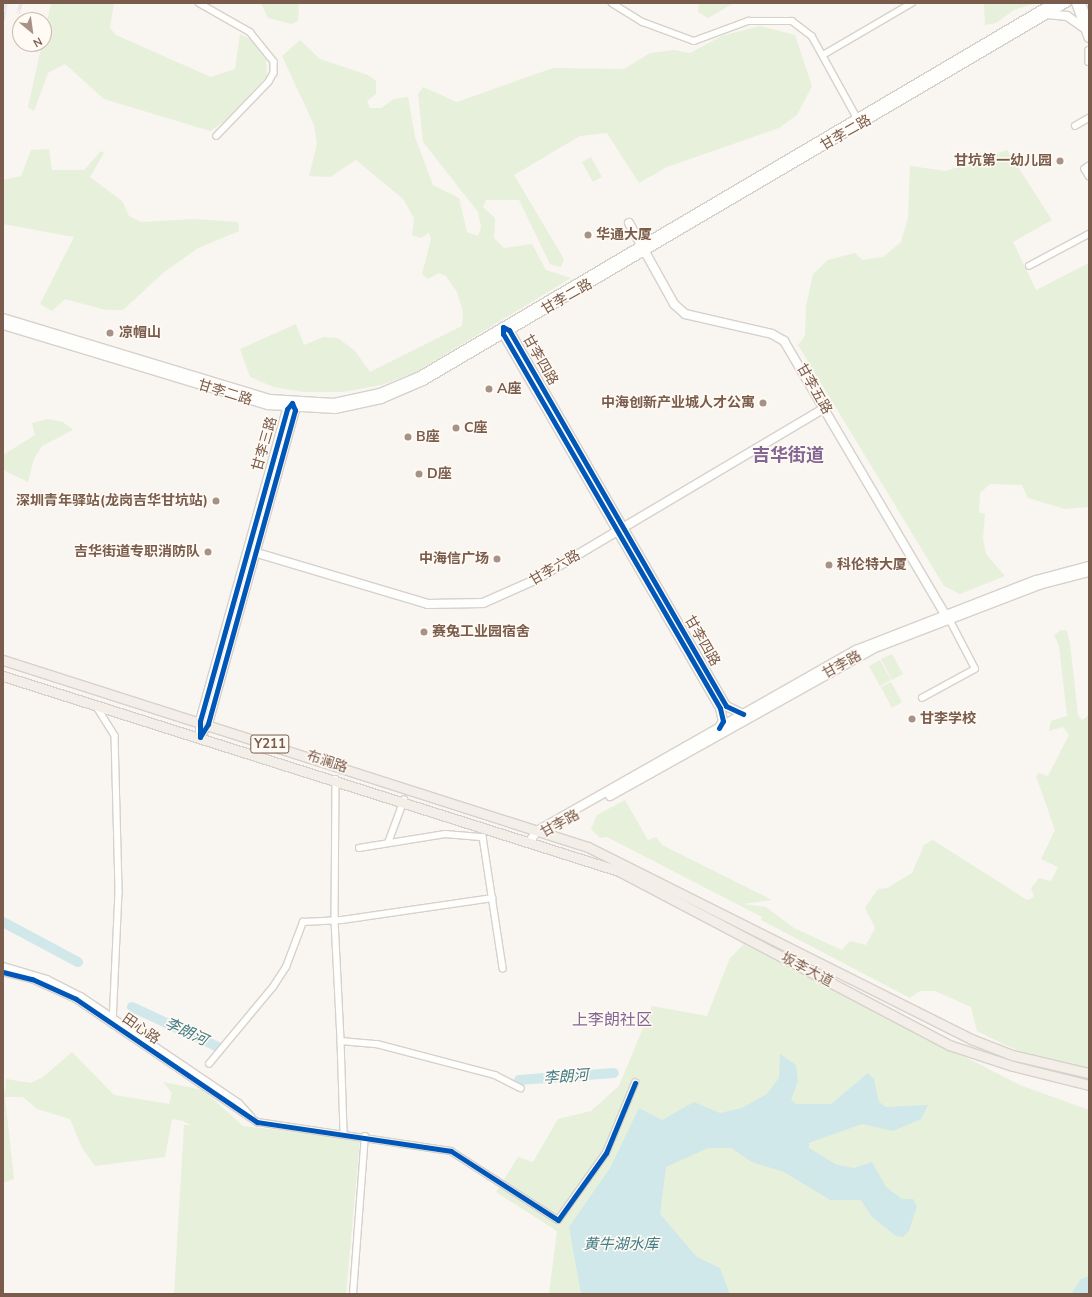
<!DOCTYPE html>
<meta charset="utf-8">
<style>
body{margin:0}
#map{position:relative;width:1092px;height:1297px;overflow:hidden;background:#f9f5f0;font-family:"Nunito Sans","Noto Sans SC",sans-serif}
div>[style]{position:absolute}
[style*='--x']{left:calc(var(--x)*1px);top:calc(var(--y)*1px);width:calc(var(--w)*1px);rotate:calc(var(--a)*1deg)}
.green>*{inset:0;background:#e7f0db}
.water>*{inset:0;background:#d0e8ea}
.river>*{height:10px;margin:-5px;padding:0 5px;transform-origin:5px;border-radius:5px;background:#d0e8ea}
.roads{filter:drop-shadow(1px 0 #d7d1cb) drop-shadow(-1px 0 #d7d1cb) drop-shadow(0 1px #d7d1cb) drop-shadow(0 -1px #d7d1cb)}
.street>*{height:5.5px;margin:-2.75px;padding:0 2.75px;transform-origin:2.75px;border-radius:2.75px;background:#fefefd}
.secondary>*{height:8px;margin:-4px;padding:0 4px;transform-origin:4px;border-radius:4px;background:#fefefd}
.primary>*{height:9px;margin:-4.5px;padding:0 4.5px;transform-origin:4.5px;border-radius:4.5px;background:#f3eee8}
.rail>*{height:3px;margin-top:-1.5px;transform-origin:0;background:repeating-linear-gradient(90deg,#fffaf3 0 4.5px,#e6e3e7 0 9px);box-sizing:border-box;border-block:1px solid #e6e3e7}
.cycleway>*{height:5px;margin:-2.5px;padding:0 2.5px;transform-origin:2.5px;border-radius:2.5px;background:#0057b8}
.dots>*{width:11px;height:11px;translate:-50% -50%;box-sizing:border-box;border:2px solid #fffaf3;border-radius:50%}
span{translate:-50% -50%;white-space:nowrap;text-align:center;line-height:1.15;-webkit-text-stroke:3px #fffaf3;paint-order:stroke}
.shield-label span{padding:1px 3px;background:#fffaf3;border:1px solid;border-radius:3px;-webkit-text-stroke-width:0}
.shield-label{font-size:13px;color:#7a5c4d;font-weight:700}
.street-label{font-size:14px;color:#7a5c4d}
.poi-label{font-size:14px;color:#7a5c4d;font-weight:700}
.right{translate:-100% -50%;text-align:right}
.left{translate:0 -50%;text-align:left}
.water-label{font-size:15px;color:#437c86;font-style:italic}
.quarter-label{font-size:16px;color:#846695}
.district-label{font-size:18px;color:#846695;font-weight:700}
.frame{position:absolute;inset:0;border:4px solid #7a5c4d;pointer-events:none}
.north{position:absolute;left:12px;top:12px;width:40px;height:40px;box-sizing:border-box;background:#fffaf3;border:1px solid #cabbb1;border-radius:50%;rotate:151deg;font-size:11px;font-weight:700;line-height:16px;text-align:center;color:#7a5c4d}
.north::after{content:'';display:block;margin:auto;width:14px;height:18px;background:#a69286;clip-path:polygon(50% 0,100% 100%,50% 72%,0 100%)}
</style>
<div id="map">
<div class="green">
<i style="clip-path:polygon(51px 3px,114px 3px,110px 28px,116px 35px,211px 77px,235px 69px,240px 34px,250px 39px,266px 60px,267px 76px,224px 122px,210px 131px,104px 99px,65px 64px,48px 73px,34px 111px,28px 107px)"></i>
<i style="clip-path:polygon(261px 3px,299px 3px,298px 21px,291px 24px,268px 18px)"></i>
<i style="clip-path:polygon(699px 3px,734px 3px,708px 18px,698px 12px)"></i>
<i style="clip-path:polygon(984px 3px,1036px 3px,1014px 10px,996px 23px,985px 25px)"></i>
<i style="clip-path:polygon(760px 26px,795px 35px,812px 86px,797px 115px,779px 128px,667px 167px,639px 183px,607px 133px,580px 136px,514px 175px,564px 259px,561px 267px,550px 264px,519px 200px,486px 200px,483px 207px,495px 218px,494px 238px,504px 248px,532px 244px,546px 270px,571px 278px,416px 372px,381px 385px,343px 392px,303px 392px,274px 387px,250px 377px,240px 349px,296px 324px,304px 345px,323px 337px,338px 338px,355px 351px,370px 372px,462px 326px,463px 312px,457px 292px,446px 276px,439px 273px,428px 279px,422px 274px,431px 239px,429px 233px,421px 238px,412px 235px,414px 218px,403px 199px,356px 160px,330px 177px,309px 176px,317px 144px,314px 125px,282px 56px,300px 40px,320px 59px,368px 75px,376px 81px,376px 94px,367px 101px,370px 108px,381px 108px,394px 99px,408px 97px,415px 137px,433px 185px,459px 198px,467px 232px,478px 236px,481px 227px,478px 212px,423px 142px,418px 94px,423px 87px,457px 102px,553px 68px,624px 69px,650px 53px,674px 50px,690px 53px,722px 36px)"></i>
<i style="clip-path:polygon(49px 149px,52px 170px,84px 170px,101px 151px,104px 153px,90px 177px,122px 201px,129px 216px,141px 222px,194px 219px,238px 222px,239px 231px,198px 248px,163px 273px,123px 310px,106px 310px,65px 299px,52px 311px,40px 304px,74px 237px,3px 224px,3px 180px,21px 176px,31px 150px)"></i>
<i style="clip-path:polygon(1007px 150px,1052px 220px,1013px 242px,1036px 290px,1089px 263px,1089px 507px,1065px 509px,1028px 498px,1022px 485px,990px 484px,980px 493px,979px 512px,985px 514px,983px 539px,986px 554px,1005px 576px,960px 594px,944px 586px,798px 345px,805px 336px,806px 306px,813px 274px,828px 260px,855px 253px,862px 260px,883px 257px,901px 242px,908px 218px,910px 166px,946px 171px)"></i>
<i style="clip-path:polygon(591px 157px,602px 177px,593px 182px,582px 162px)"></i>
<i style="clip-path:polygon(48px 419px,63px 422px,73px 430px,42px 446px,34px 459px,28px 482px,3px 470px,3px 455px,35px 435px,32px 423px)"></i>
<i style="clip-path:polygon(1061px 630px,1067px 631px,1070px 643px,1078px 715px,1082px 720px,1089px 715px,1089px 1069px,1035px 1057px,1003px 1044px,977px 1031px,971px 1007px,935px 991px,920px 991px,910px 998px,761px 920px,762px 917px,607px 837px,600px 838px,591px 829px,597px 815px,625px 800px,648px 840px,656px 837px,662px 845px,772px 900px,743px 904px,766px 907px,794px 928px,842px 950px,850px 941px,866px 945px,875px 928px,865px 908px,878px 889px,887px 888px,912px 873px,924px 845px,933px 840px,1027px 900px,1034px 897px,1031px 888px,1039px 878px,1051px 881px,1058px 867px,1041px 859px,1055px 830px,1036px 776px,1039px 773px,1048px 776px,1069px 735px,1063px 727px,1049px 731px,1051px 721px,1067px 716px,1059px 646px,1054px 635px)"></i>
<i style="clip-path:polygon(892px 654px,903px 674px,892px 680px,881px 659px)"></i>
<i style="clip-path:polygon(880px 660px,891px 680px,880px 686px,869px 666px)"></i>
<i style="clip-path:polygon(891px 682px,902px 702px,892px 708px,881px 687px)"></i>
<i style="clip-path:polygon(744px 944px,1020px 1085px,1089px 1110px,1089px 1294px,549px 1294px,557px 1231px,496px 1192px,518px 1157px,533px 1162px,558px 1119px,591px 1111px,619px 1086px,652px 1006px,707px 1016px,730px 958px)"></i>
<i style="clip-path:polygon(72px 1052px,114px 1095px,169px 1104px,172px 1093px,163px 1082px,203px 1090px,243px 1126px,360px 1139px,346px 1294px,174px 1294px,184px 1125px,191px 1125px,183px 1121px,172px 1119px,165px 1157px,95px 1166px,82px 1148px,70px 1119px,37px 1109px,23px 1097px,5px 1097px,14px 1179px,3px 1183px,3px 1080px,5px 1094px,6px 1079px,31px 1083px,43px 1077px)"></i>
</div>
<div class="water">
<i style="clip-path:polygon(780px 1054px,796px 1065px,798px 1081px,791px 1100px,796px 1104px,831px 1104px,868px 1073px,874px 1079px,879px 1102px,886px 1107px,928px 1105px,921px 1119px,893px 1131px,862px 1124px,809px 1143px,809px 1148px,837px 1165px,854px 1168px,872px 1162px,886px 1187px,902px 1199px,913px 1199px,917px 1206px,909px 1231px,903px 1237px,896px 1236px,872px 1217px,861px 1200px,830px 1200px,784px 1172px,752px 1162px,731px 1148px,708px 1148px,666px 1167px,660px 1214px,697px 1257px,720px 1268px,730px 1294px,581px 1294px,569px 1227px,610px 1168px,639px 1108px,662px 1120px,694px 1102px,720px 1113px,742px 1108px,767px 1094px,779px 1078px)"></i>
<i style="clip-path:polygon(1089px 1276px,1089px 1294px,1071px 1294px,1081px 1279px)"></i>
</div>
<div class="river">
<i style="--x:3;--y:922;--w:85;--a:28.1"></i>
<i style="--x:132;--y:1007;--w:95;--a:24.9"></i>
<i style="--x:519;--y:1080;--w:95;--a:-4.2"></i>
</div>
<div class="roads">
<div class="street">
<i style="--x:199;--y:3;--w:59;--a:29.6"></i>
<i style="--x:250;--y:32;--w:38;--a:51"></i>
<i style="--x:274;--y:62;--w:11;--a:90"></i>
<i style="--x:274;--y:73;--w:10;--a:119"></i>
<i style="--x:269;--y:82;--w:75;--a:133.9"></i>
<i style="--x:612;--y:3;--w:36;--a:32"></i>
<i style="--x:643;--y:22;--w:54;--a:20.4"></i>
<i style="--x:694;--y:41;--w:58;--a:-20.3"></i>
<i style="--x:748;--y:21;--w:44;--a:0"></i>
<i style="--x:792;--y:21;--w:25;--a:37"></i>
<i style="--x:812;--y:36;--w:97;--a:61.1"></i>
<i style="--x:1089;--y:50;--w:12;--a:90"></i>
<i style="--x:823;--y:55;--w:103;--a:-30.3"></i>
<i style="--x:1075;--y:126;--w:16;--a:-30"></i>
<i style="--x:1089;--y:166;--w:5;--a:143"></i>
<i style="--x:1085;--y:169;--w:8;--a:60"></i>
<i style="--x:1029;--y:266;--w:68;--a:-28.1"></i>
<i style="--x:922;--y:698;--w:60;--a:-28.7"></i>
<i style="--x:975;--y:669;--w:56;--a:-117.5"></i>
<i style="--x:97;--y:707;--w:34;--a:58"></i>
<i style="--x:115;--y:736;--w:156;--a:88.5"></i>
<i style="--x:119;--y:892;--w:132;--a:92.6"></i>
<i style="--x:336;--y:779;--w:142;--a:90.4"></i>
<i style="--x:335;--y:921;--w:120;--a:87.1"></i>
<i style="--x:341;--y:1041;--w:36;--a:5"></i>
<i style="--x:377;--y:1044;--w:122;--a:14.7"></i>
<i style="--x:495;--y:1075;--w:29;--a:27"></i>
<i style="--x:388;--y:843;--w:46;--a:-69.6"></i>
<i style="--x:359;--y:848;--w:87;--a:-9.2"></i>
<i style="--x:445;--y:834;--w:38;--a:5"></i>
<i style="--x:483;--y:837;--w:133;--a:81.3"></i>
<i style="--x:3;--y:966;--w:46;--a:16.5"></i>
<i style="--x:47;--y:979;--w:38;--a:27"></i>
<i style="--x:81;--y:996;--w:191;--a:34.1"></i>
<i style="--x:239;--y:1103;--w:18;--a:47"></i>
<i style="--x:3;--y:972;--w:30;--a:14"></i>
<i style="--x:32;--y:979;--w:48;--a:24.4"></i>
<i style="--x:76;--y:999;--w:219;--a:34.2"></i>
<i style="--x:257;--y:1122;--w:196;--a:8.5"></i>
<i style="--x:451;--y:1151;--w:127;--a:32.8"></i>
<i style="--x:558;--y:1220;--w:82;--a:-54.4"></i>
<i style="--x:606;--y:1153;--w:76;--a:-67.5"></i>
<i style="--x:341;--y:1041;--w:91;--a:88.1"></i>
<i style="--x:209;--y:1064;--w:100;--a:-50.3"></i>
<i style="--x:273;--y:987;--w:24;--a:-57"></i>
<i style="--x:286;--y:967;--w:48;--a:-69.3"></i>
<i style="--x:303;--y:922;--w:39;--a:-3"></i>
<i style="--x:342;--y:920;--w:152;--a:-8.3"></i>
<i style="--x:353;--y:1294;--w:158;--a:-85.7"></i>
</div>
<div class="secondary">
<i style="--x:1076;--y:3;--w:37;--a:70"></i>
<i style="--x:1081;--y:3;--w:23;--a:70"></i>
<i style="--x:1047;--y:14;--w:20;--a:6"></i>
<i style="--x:1067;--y:16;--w:21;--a:35"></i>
<i style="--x:629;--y:223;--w:93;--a:60.9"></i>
<i style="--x:674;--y:304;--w:15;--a:42"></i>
<i style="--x:685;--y:314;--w:89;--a:12.9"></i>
<i style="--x:772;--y:334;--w:14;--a:30"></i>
<i style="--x:784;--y:341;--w:323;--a:59.5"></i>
<i style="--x:3;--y:318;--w:279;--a:16.9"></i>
<i style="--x:270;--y:399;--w:64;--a:3.6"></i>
<i style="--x:334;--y:403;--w:47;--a:-12.3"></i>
<i style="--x:380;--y:393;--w:43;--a:-23"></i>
<i style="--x:420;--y:376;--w:735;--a:-30.51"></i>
<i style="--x:3;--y:325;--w:277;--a:16.8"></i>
<i style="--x:268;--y:405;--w:67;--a:3.4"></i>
<i style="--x:335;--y:409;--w:47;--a:-12.3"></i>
<i style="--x:381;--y:399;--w:46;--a:-23.2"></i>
<i style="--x:423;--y:381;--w:746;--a:-30.45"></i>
<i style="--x:292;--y:403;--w:8;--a:67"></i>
<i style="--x:295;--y:410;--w:326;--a:105.5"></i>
<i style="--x:208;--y:724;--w:15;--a:122"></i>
<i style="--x:200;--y:737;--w:16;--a:-90"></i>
<i style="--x:200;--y:721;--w:324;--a:-74.4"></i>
<i style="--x:287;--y:409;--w:8;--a:-50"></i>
<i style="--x:257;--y:553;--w:178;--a:16.6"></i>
<i style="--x:428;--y:604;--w:55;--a:-1"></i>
<i style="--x:483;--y:603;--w:57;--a:-23.9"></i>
<i style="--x:535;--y:580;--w:337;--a:-30.7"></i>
<i style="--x:719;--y:728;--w:8;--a:-60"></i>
<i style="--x:723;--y:721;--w:13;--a:-103"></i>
<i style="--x:720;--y:708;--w:432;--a:-120.1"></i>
<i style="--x:503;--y:334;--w:7;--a:-90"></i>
<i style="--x:503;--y:327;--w:7;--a:27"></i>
<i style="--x:509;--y:330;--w:434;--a:60"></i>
<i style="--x:726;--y:706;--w:19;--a:25"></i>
<i style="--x:610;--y:796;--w:304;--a:-29.2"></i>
<i style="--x:875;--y:648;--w:176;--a:-21"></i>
<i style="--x:1039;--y:585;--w:52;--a:-14.6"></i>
<i style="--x:530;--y:841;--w:12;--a:-55"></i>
<i style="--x:537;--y:831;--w:367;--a:-29.6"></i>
<i style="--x:856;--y:650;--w:193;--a:-21.3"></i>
<i style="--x:1036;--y:580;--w:55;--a:-14.8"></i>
</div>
<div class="primary">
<i style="--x:3;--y:660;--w:614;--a:17.73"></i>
<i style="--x:588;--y:847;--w:428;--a:26.6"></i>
<i style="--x:971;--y:1039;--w:44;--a:21.3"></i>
<i style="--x:1012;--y:1055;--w:79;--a:13.2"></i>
<i style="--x:3;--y:676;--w:646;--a:17.57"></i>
<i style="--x:619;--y:871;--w:373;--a:27.8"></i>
<i style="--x:949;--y:1045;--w:67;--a:18.2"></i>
<i style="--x:1013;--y:1066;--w:78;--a:14"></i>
</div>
</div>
<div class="rail">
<i style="--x:18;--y:13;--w:10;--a:-73"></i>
<i style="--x:3;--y:20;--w:17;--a:-80"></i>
</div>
<div class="cycleway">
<i style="--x:292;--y:403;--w:8;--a:67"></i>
<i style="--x:295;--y:410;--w:326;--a:105.5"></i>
<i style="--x:208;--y:724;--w:15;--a:122"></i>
<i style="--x:200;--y:737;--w:16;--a:-90"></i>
<i style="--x:200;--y:721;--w:324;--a:-74.4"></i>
<i style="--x:287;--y:409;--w:8;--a:-50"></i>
<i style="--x:719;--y:728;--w:8;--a:-60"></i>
<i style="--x:723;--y:721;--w:13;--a:-103"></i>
<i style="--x:720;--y:708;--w:432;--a:-120.1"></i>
<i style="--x:503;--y:334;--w:7;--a:-90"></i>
<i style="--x:503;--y:327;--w:7;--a:27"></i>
<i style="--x:509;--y:330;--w:434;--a:60"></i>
<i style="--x:726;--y:706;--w:19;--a:25"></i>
<i style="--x:3;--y:972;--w:30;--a:14"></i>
<i style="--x:32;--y:979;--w:48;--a:24.4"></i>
<i style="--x:76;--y:999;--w:219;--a:34.2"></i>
<i style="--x:257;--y:1122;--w:196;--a:8.5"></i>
<i style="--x:451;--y:1151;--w:127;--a:32.8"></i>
<i style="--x:558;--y:1220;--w:82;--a:-54.4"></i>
<i style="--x:606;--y:1153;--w:76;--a:-67.5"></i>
</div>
<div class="dots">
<i style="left:1060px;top:161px;background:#a69286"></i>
<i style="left:588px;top:235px;background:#a69286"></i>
<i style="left:110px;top:333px;background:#a69286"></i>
<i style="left:489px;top:389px;background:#a69286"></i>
<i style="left:763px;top:403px;background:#a69286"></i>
<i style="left:456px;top:428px;background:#a69286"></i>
<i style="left:408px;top:437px;background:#a69286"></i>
<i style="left:419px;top:474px;background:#a69286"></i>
<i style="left:216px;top:501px;background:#a69286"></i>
<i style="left:208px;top:552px;background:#a69286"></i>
<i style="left:497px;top:559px;background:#a69286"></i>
<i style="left:829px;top:565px;background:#a69286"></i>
<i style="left:424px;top:632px;background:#a69286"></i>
<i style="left:912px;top:719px;background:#a69286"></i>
</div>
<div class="shield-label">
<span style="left:270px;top:744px">Y211</span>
</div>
<div class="street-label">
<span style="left:846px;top:133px;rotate:-30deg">甘李二路</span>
<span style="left:567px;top:297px;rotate:-30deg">甘李二路</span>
<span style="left:540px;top:360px;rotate:60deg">甘李四路</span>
<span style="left:814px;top:389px;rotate:60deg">甘李五路</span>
<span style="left:225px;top:393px;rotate:17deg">甘李二路</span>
<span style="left:265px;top:444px;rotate:-74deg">甘李三路</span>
<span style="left:555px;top:568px;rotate:-30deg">甘李六路</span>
<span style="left:702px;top:641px;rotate:60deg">甘李四路</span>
<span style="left:842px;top:665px;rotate:-29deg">甘李路</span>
<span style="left:327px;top:762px;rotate:18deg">布澜路</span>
<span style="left:560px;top:824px;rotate:-29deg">甘李路</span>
<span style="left:807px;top:970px;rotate:28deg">坂李大道</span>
<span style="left:141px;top:1029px;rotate:35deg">田心路</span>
</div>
<div class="poi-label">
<span class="right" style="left:1052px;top:161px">甘坑第一幼儿园</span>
<span class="left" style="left:596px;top:235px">华通大厦</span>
<span class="left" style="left:119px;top:333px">凉帽山</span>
<span class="left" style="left:497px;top:389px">A座</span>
<span class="right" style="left:755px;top:403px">中海创新产业城人才公寓</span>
<span class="left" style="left:464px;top:428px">C座</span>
<span class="left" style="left:416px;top:437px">B座</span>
<span class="left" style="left:427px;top:474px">D座</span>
<span class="right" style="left:208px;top:501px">深圳青年驿站(龙岗吉华甘坑站)</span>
<span class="right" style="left:200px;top:552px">吉华街道专职消防队</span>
<span class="right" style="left:489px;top:559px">中海信广场</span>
<span class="left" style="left:837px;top:565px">科伦特大厦</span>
<span class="left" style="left:432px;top:632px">赛兔工业园宿舍</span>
<span class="left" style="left:920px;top:719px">甘李学校</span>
</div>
<div class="water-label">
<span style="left:186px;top:1032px;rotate:25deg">李朗河</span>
<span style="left:566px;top:1077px;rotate:-4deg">李朗河</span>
<span style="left:621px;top:1245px">黄牛湖水库</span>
</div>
<div class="quarter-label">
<span style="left:612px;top:1020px">上李朗社区</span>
</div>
<div class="district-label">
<span style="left:788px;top:455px">吉华街道</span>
</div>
<div class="frame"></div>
<div class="north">N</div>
</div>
